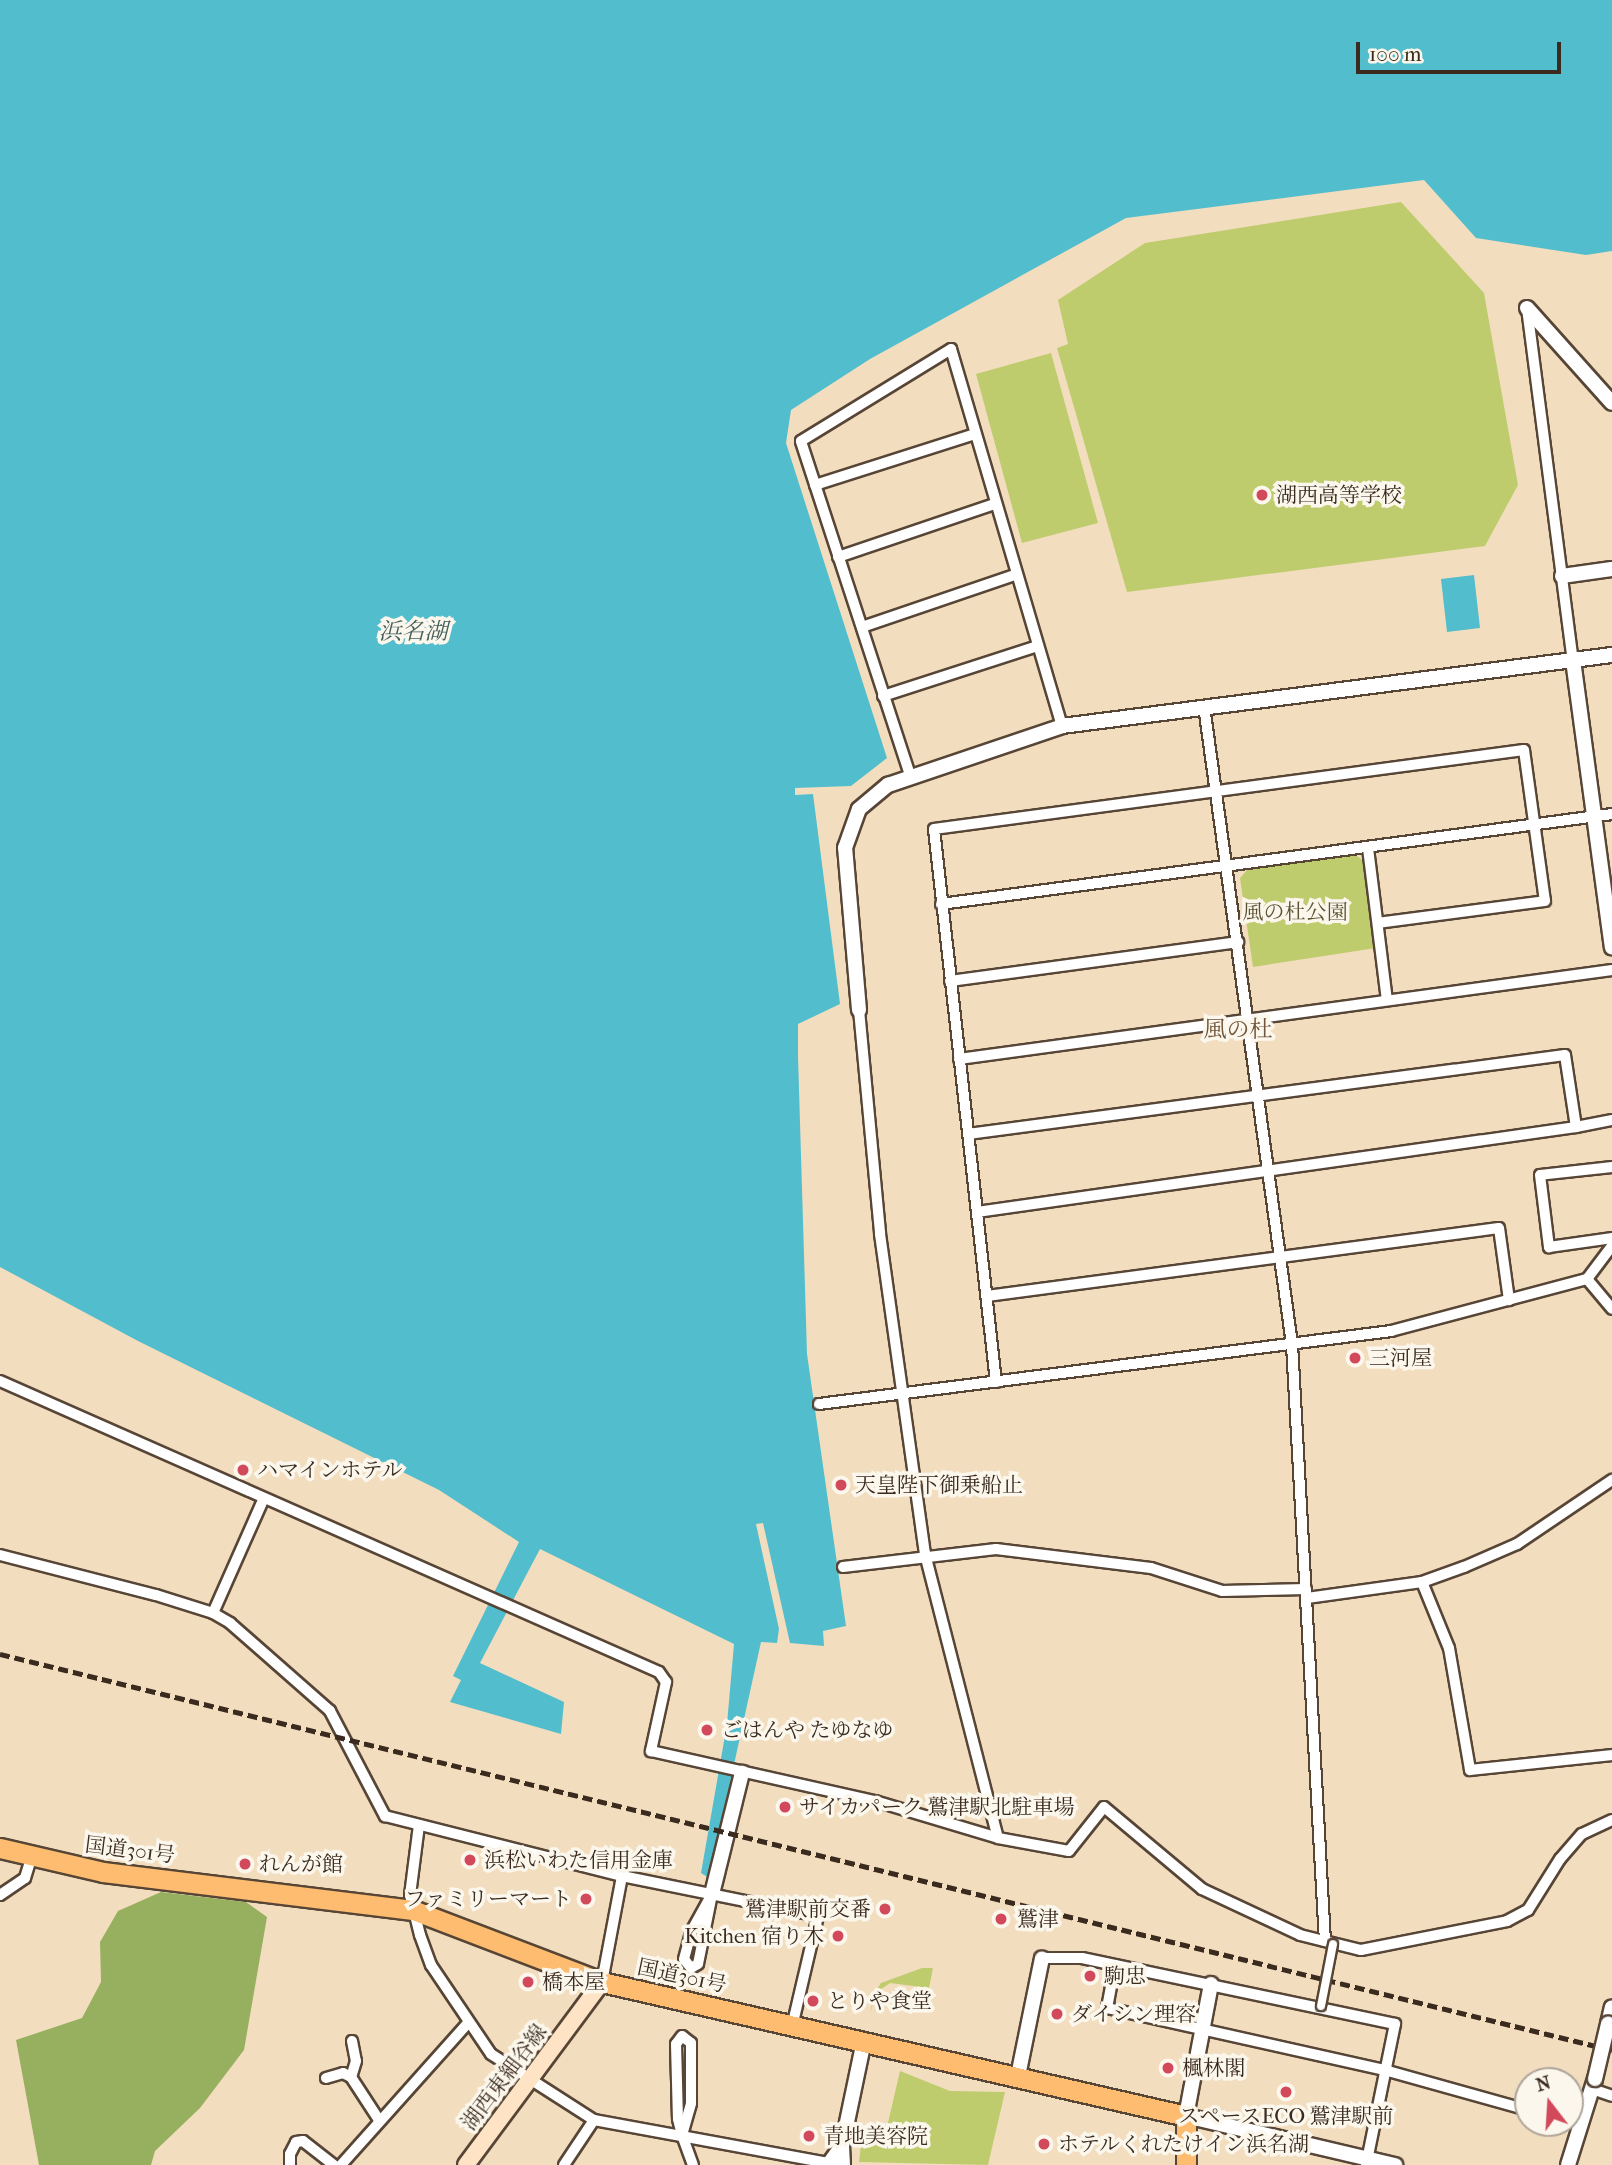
<!DOCTYPE html>
<meta charset="utf-8">
<style>
body{margin:0}
#map{position:relative;width:1612px;height:2165px;overflow:hidden;background:#f3ddbf;font-family:"IM FELL French Canon","Noto Serif JP",serif}
div>[style]{position:absolute}
[style*='--x']{left:calc(var(--x)*1px);top:calc(var(--y)*1px);width:calc(var(--w)*1px);rotate:calc(var(--a)*1deg)}
.green>*{inset:0;background:#bfcc6d}
.forest>*{inset:0;background:#97b060}
.water>*{inset:0;background:#52becd}
.roads{filter:drop-shadow(2px 0 #574536) drop-shadow(-2px 0 #574536) drop-shadow(0 2px #574536) drop-shadow(0 -2px #574536)}
.minor>*{height:10px;margin:-5px;padding:0 5px;transform-origin:5px;border-radius:5px;background:#fff}
.tertiary>*{height:14px;margin:-7px;padding:0 7px;transform-origin:7px;border-radius:7px;background:#fff}
.secondary>*{height:16px;margin:-8px;padding:0 8px;transform-origin:8px;border-radius:8px;background:#fee4c5}
.trunk>*{height:19px;margin:-9.5px;padding:0 9.5px;transform-origin:9.5px;border-radius:9.5px;background:#fdbc6f}
.rail>*{height:4.5px;margin-top:-2.25px;transform-origin:0;background:repeating-linear-gradient(90deg,#3b2a1e 0 10px,transparent 0 15px)}
.bridges{filter:drop-shadow(2px 0 #574536) drop-shadow(-2px 0 #574536) drop-shadow(0 2px #574536) drop-shadow(0 -2px #574536)}
.pedestrian-bridge>*{height:8px;margin:-4px;padding:0 4px;transform-origin:4px;border-radius:4px;background:#fff}
.tertiary-bridge>*{height:14px;margin:-7px;padding:0 7px;transform-origin:7px;border-radius:7px;background:#fff}
.dots>*{width:19px;height:19px;translate:-50% -50%;box-sizing:border-box;border:4px solid #fbf7ec;border-radius:50%}
span{translate:-50% -50%;white-space:nowrap;text-align:center;line-height:1.15;-webkit-text-stroke:7px #fbf7ec;paint-order:stroke}
.poi-label{font-size:21px;color:#3b2a1e}
.left{translate:0 -50%;text-align:left}
.right{translate:-100% -50%;text-align:right}
.park-label{font-size:21px;color:#5c5232}
.street-label{font-size:21px;color:#3b2a1e}
.water-label{font-size:23px;color:#435e5b;font-style:italic}
.neighbourhood-label{font-size:23px;color:#715439}
.north{position:absolute;left:1514px;top:2067px;width:70px;height:70px;box-sizing:border-box;background:#fbf7ec;border:2px solid #aea59a;border-radius:50%;rotate:343deg;font-size:19px;font-weight:700;line-height:28px;text-align:center;color:#3b2a1e}
.north::after{content:'';display:block;margin:auto;width:24px;height:32px;background:#d1495b;clip-path:polygon(50% 0,100% 100%,50% 72%,0 100%)}
.scale{position:absolute;left:1356px;top:42px;width:205px;height:32px;box-sizing:border-box;border:4px solid #3b2a1e;border-top:0;padding-left:9px;font-size:21px;line-height:24px;white-space:nowrap;color:#3b2a1e;-webkit-text-stroke:5px #fbf7ec;paint-order:stroke}
</style>
<div id="map">
<div class="green">
<i style="clip-path:polygon(1401px 202px,1484px 293px,1518px 485px,1485px 546px,1127px 592px,1057px 348px,1068px 344px,1058px 300px,1145px 243px)"></i>
<i style="clip-path:polygon(1051px 353px,1098px 523px,1022px 543px,976px 374px)"></i>
<i style="clip-path:polygon(1354px 854px,1364px 861px,1376px 948px,1253px 967px,1240px 878px,1247px 870px)"></i>
<i style="clip-path:polygon(922px 1968px,933px 1968px,929px 1988px,890px 1983px,877px 1992px,870px 2013px,875px 1992px,881px 1983px)"></i>
<i style="clip-path:polygon(900px 2071px,950px 2091px,1005px 2092px,988px 2165px,859px 2162px,862px 2136px,884px 2140px)"></i>
</div>
<div class="forest">
<i style="clip-path:polygon(161px 1892px,246px 1902px,267px 1917px,244px 2050px,200px 2108px,155px 2151px,151px 2165px,39px 2165px,16px 2040px,82px 2018px,101px 1982px,100px 1942px,118px 1911px)"></i>
</div>
<div class="water">
<i style="clip-path:polygon(0 0,1612px 0,1612px 251px,1586px 255px,1476px 238px,1424px 180px,1126px 218px,870px 359px,791px 410px,786px 443px,887px 758px,851px 786px,795px 788px,795px 795px,813px 794px,840px 1004px,798px 1024px,798px 1056px,807px 1354px,846px 1626px,823px 1631px,824px 1646px,790px 1643px,763px 1523px,756px 1524px,779px 1629px,777px 1643px,761px 1642px,709px 1878px,701px 1873px,727px 1724px,734px 1644px,540px 1549px,480px 1663px,564px 1702px,561px 1734px,450px 1702px,461px 1680px,453px 1676px,519px 1542px,439px 1490px,138px 1341px,0 1267px)"></i>
<i style="clip-path:polygon(1474px 575px,1480px 628px,1447px 632px,1441px 579px)"></i>
</div>
<div class="roads">
<div class="minor">
<i style="--x:1527;--y:308;--w:355;--a:82.6"></i>
<i style="--x:815;--y:485;--w:168;--a:-17.7"></i>
<i style="--x:838;--y:557;--w:166;--a:-18.7"></i>
<i style="--x:862;--y:627;--w:162;--a:-18.8"></i>
<i style="--x:883;--y:696;--w:160;--a:-17.9"></i>
<i style="--x:1204;--y:706;--w:644;--a:82.15"></i>
<i style="--x:1292;--y:1344;--w:598;--a:86.84"></i>
<i style="--x:910;--y:775;--w:351;--a:-108.1"></i>
<i style="--x:801;--y:441;--w:176;--a:-31.5"></i>
<i style="--x:951;--y:349;--w:393;--a:73.6"></i>
<i style="--x:1368;--y:848;--w:153;--a:82.9"></i>
<i style="--x:941;--y:904;--w:677;--a:-7.64"></i>
<i style="--x:950;--y:981;--w:291;--a:-7.7"></i>
<i style="--x:859;--y:1010;--w:225;--a:84.6"></i>
<i style="--x:880;--y:1234;--w:323;--a:82"></i>
<i style="--x:925;--y:1554;--w:293;--a:75.6"></i>
<i style="--x:959;--y:1059;--w:659;--a:-7.76"></i>
<i style="--x:968;--y:1134;--w:602;--a:-7.54"></i>
<i style="--x:1565;--y:1055;--w:73;--a:81.3"></i>
<i style="--x:1576;--y:1127;--w:37;--a:-11"></i>
<i style="--x:1612;--y:1167;--w:72;--a:173.7"></i>
<i style="--x:1540;--y:1175;--w:73;--a:82.9"></i>
<i style="--x:1549;--y:1247;--w:64;--a:-8.1"></i>
<i style="--x:977;--y:1212;--w:605;--a:-8.08"></i>
<i style="--x:1587;--y:1279;--w:39;--a:50"></i>
<i style="--x:987;--y:1296;--w:516;--a:-7.57"></i>
<i style="--x:1499;--y:1228;--w:73;--a:82.1"></i>
<i style="--x:0;--y:1381;--w:720;--a:23.83"></i>
<i style="--x:659;--y:1672;--w:12;--a:55"></i>
<i style="--x:666;--y:1682;--w:71;--a:102.3"></i>
<i style="--x:651;--y:1751;--w:230;--a:12.6"></i>
<i style="--x:875;--y:1801;--w:128;--a:16.7"></i>
<i style="--x:998;--y:1838;--w:72;--a:10.4"></i>
<i style="--x:1069;--y:1851;--w:56;--a:-51.5"></i>
<i style="--x:1104;--y:1807;--w:128;--a:39.9"></i>
<i style="--x:1202;--y:1889;--w:108;--a:25.1"></i>
<i style="--x:1300;--y:1935;--w:63;--a:13.8"></i>
<i style="--x:1361;--y:1950;--w:149;--a:-11.2"></i>
<i style="--x:1507;--y:1921;--w:24;--a:-28"></i>
<i style="--x:1528;--y:1910;--w:60;--a:-57.9"></i>
<i style="--x:1560;--y:1859;--w:33;--a:-49"></i>
<i style="--x:1582;--y:1834;--w:33;--a:-25"></i>
<i style="--x:996;--y:1382;--w:556;--a:-96.4"></i>
<i style="--x:934;--y:829;--w:595;--a:-7.63"></i>
<i style="--x:1524;--y:750;--w:152;--a:82.1"></i>
<i style="--x:1545;--y:901;--w:168;--a:172.5"></i>
<i style="--x:819;--y:1404;--w:577;--a:-7.27"></i>
<i style="--x:1391;--y:1331;--w:203;--a:-14.9"></i>
<i style="--x:1587;--y:1279;--w:41;--a:-52.9"></i>
<i style="--x:0;--y:1555;--w:161;--a:14.4"></i>
<i style="--x:156;--y:1595;--w:60;--a:17.5"></i>
<i style="--x:213;--y:1613;--w:20;--a:30"></i>
<i style="--x:230;--y:1623;--w:133;--a:41.3"></i>
<i style="--x:330;--y:1711;--w:119;--a:62.4"></i>
<i style="--x:385;--y:1816;--w:244;--a:14.2"></i>
<i style="--x:622;--y:1876;--w:200;--a:11.5"></i>
<i style="--x:818;--y:1916;--w:110;--a:103.2"></i>
<i style="--x:843;--y:1567;--w:154;--a:-6.7"></i>
<i style="--x:996;--y:1549;--w:156;--a:7"></i>
<i style="--x:1151;--y:1568;--w:75;--a:17.9"></i>
<i style="--x:1222;--y:1591;--w:84;--a:-1.4"></i>
<i style="--x:1422;--y:1582;--w:71;--a:67.8"></i>
<i style="--x:1449;--y:1648;--w:124;--a:80.2"></i>
<i style="--x:1470;--y:1770;--w:143;--a:-6"></i>
<i style="--x:1307;--y:1598;--w:116;--a:-7.9"></i>
<i style="--x:1422;--y:1582;--w:45;--a:-19.7"></i>
<i style="--x:1464;--y:1567;--w:58;--a:-23.5"></i>
<i style="--x:1517;--y:1544;--w:115;--a:-34"></i>
<i style="--x:213;--y:1613;--w:124;--a:-66.1"></i>
<i style="--x:419;--y:1825;--w:71;--a:97.3"></i>
<i style="--x:410;--y:1895;--w:41;--a:76"></i>
<i style="--x:420;--y:1935;--w:32;--a:70"></i>
<i style="--x:431;--y:1965;--w:107;--a:56"></i>
<i style="--x:491;--y:2054;--w:122;--a:32.7"></i>
<i style="--x:594;--y:2120;--w:238;--a:10.4"></i>
<i style="--x:712;--y:1894;--w:71;--a:101.3"></i>
<i style="--x:698;--y:1964;--w:8;--a:150"></i>
<i style="--x:691;--y:1968;--w:11;--a:-128"></i>
<i style="--x:684;--y:1959;--w:28;--a:-75"></i>
<i style="--x:691;--y:1932;--w:43;--a:-61.1"></i>
<i style="--x:0;--y:1895;--w:30;--a:-34"></i>
<i style="--x:25;--y:1878;--w:21;--a:-73"></i>
<i style="--x:1042;--y:1958;--w:40;--a:0"></i>
<i style="--x:1082;--y:1958;--w:320;--a:11.9"></i>
<i style="--x:1395;--y:2024;--w:144;--a:101.6"></i>
<i style="--x:1115;--y:1965;--w:44;--a:100.5"></i>
<i style="--x:1107;--y:2008;--w:288;--a:12.6"></i>
<i style="--x:1388;--y:2071;--w:145;--a:15.6"></i>
<i style="--x:602;--y:1982;--w:108;--a:-79.3"></i>
<i style="--x:352;--y:2041;--w:20;--a:79"></i>
<i style="--x:356;--y:2061;--w:17;--a:107"></i>
<i style="--x:351;--y:2077;--w:51;--a:56.9"></i>
<i style="--x:326;--y:2078;--w:18;--a:-16"></i>
<i style="--x:343;--y:2073;--w:9;--a:27"></i>
<i style="--x:1592;--y:2089;--w:21;--a:19"></i>
<i style="--x:682;--y:2135;--w:33;--a:-74"></i>
<i style="--x:691;--y:2103;--w:60;--a:-90"></i>
<i style="--x:691;--y:2043;--w:11;--a:-142"></i>
<i style="--x:682;--y:2036;--w:10;--a:127"></i>
<i style="--x:676;--y:2044;--w:75;--a:88.5"></i>
<i style="--x:678;--y:2119;--w:16;--a:76"></i>
<i style="--x:682;--y:2135;--w:32;--a:70"></i>
<i style="--x:290;--y:2165;--w:11;--a:-90"></i>
<i style="--x:290;--y:2154;--w:13;--a:-63"></i>
<i style="--x:296;--y:2142;--w:7;--a:-8"></i>
<i style="--x:303;--y:2141;--w:39;--a:38"></i>
<i style="--x:341;--y:2165;--w:191;--a:-48.2"></i>
<i style="--x:564;--y:2165;--w:54;--a:-56.3"></i>
</div>
<div class="tertiary">
<i style="--x:1527;--y:308;--w:127;--a:48.2"></i>
<i style="--x:1562;--y:576;--w:50;--a:-8"></i>
<i style="--x:1573;--y:660;--w:290;--a:82.3"></i>
<i style="--x:859;--y:1010;--w:163;--a:-94.9"></i>
<i style="--x:845;--y:848;--w:41;--a:-70.3"></i>
<i style="--x:859;--y:809;--w:38;--a:-40"></i>
<i style="--x:888;--y:785;--w:184;--a:-18.7"></i>
<i style="--x:1062;--y:726;--w:555;--a:-7.36"></i>
<i style="--x:712;--y:1894;--w:125;--a:-76.1"></i>
<i style="--x:1211;--y:1984;--w:134;--a:100.7"></i>
<i style="--x:1186;--y:2116;--w:215;--a:13.2"></i>
<i style="--x:1608;--y:2024;--w:17;--a:-77"></i>
<i style="--x:1018;--y:2076;--w:120;--a:-78.5"></i>
<i style="--x:828;--y:2165;--w:24;--a:-54"></i>
<i style="--x:843;--y:2165;--w:19;--a:-93"></i>
<i style="--x:842;--y:2146;--w:107;--a:-78.2"></i>
<i style="--x:1568;--y:2165;--w:90;--a:-72.6"></i>
</div>
<div class="secondary">
<i style="--x:466;--y:2165;--w:228;--a:-53.4"></i>
</div>
<div class="trunk">
<i style="--x:0;--y:1848;--w:106;--a:13.1"></i>
<i style="--x:103;--y:1872;--w:312;--a:7"></i>
<i style="--x:413;--y:1910;--w:202;--a:20.9"></i>
<i style="--x:602;--y:1982;--w:599;--a:12.92"></i>
<i style="--x:1186;--y:2116;--w:49;--a:90"></i>
</div>
</div>
<div class="rail">
<i style="--x:0;--y:1654;--w:1660;--a:13.8"></i>
</div>
<div class="bridges">
<div class="pedestrian-bridge">
<i style="--x:1321;--y:2006;--w:63;--a:-79"></i>
</div>
<div class="tertiary-bridge">
<i style="--x:1595;--y:2079;--w:57;--a:-76.7"></i>
</div>
</div>
<div class="dots">
<i style="left:1262px;top:495px;background:#d1495b"></i>
<i style="left:1355px;top:1358px;background:#d1495b"></i>
<i style="left:243px;top:1470px;background:#d1495b"></i>
<i style="left:841px;top:1485px;background:#d1495b"></i>
<i style="left:707px;top:1730px;background:#d1495b"></i>
<i style="left:785px;top:1807px;background:#d1495b"></i>
<i style="left:470px;top:1860px;background:#d1495b"></i>
<i style="left:245px;top:1864px;background:#d1495b"></i>
<i style="left:586px;top:1899px;background:#d1495b"></i>
<i style="left:885px;top:1909px;background:#d1495b"></i>
<i style="left:1001px;top:1919px;background:#d1495b"></i>
<i style="left:838px;top:1936px;background:#d1495b"></i>
<i style="left:1090px;top:1976px;background:#d1495b"></i>
<i style="left:528px;top:1982px;background:#d1495b"></i>
<i style="left:813px;top:2001px;background:#d1495b"></i>
<i style="left:1057px;top:2014px;background:#d1495b"></i>
<i style="left:1168px;top:2068px;background:#d1495b"></i>
<i style="left:1286px;top:2092px;background:#d1495b"></i>
<i style="left:809px;top:2136px;background:#d1495b"></i>
<i style="left:1044px;top:2144px;background:#d1495b"></i>
</div>
<div class="poi-label">
<span class="left" style="left:1276px;top:495px">湖西高等学校</span>
<span class="left" style="left:1369px;top:1358px">三河屋</span>
<span class="left" style="left:257px;top:1470px">ハマインホテル</span>
<span class="left" style="left:855px;top:1485px">天皇陛下御乗船止</span>
<span class="left" style="left:721px;top:1730px">ごはんや たゆなゆ</span>
<span class="left" style="left:799px;top:1807px">サイカパーク 鷲津駅北駐車場</span>
<span class="left" style="left:484px;top:1860px">浜松いわた信用金庫</span>
<span class="left" style="left:259px;top:1864px">れんが館</span>
<span class="right" style="left:572px;top:1899px">ファミリーマート</span>
<span class="right" style="left:871px;top:1909px">鷲津駅前交番</span>
<span class="left" style="left:1017px;top:1919px">鷲津</span>
<span class="right" style="left:824px;top:1936px">Kitchen 宿り木</span>
<span class="left" style="left:1104px;top:1976px">駒忠</span>
<span class="left" style="left:542px;top:1982px">橋本屋</span>
<span class="left" style="left:827px;top:2001px">とりや食堂</span>
<span class="left" style="left:1071px;top:2014px">ダイシン理容</span>
<span class="left" style="left:1182px;top:2068px">楓林閣</span>
<span style="left:1286px;top:2116px">スペースECO 鷲津駅前</span>
<span class="left" style="left:823px;top:2136px">青地美容院</span>
<span class="left" style="left:1058px;top:2144px">ホテルくれたけイン浜名湖</span>
</div>
<div class="park-label">
<span style="left:1295px;top:912px">風の杜公園</span>
</div>
<div class="street-label">
<span style="left:130px;top:1850px;rotate:7deg">国道301号</span>
<span style="left:682px;top:1976px;rotate:12deg">国道301号</span>
<span style="left:504px;top:2077px;rotate:-53deg">湖西東細谷線</span>
</div>
<div class="water-label">
<span style="left:413px;top:632px">浜名湖</span>
</div>
<div class="neighbourhood-label">
<span style="left:1238px;top:1030px">風の杜</span>
</div>
<div class="north">N</div>
<div class="scale">100 m</div>
</div>
